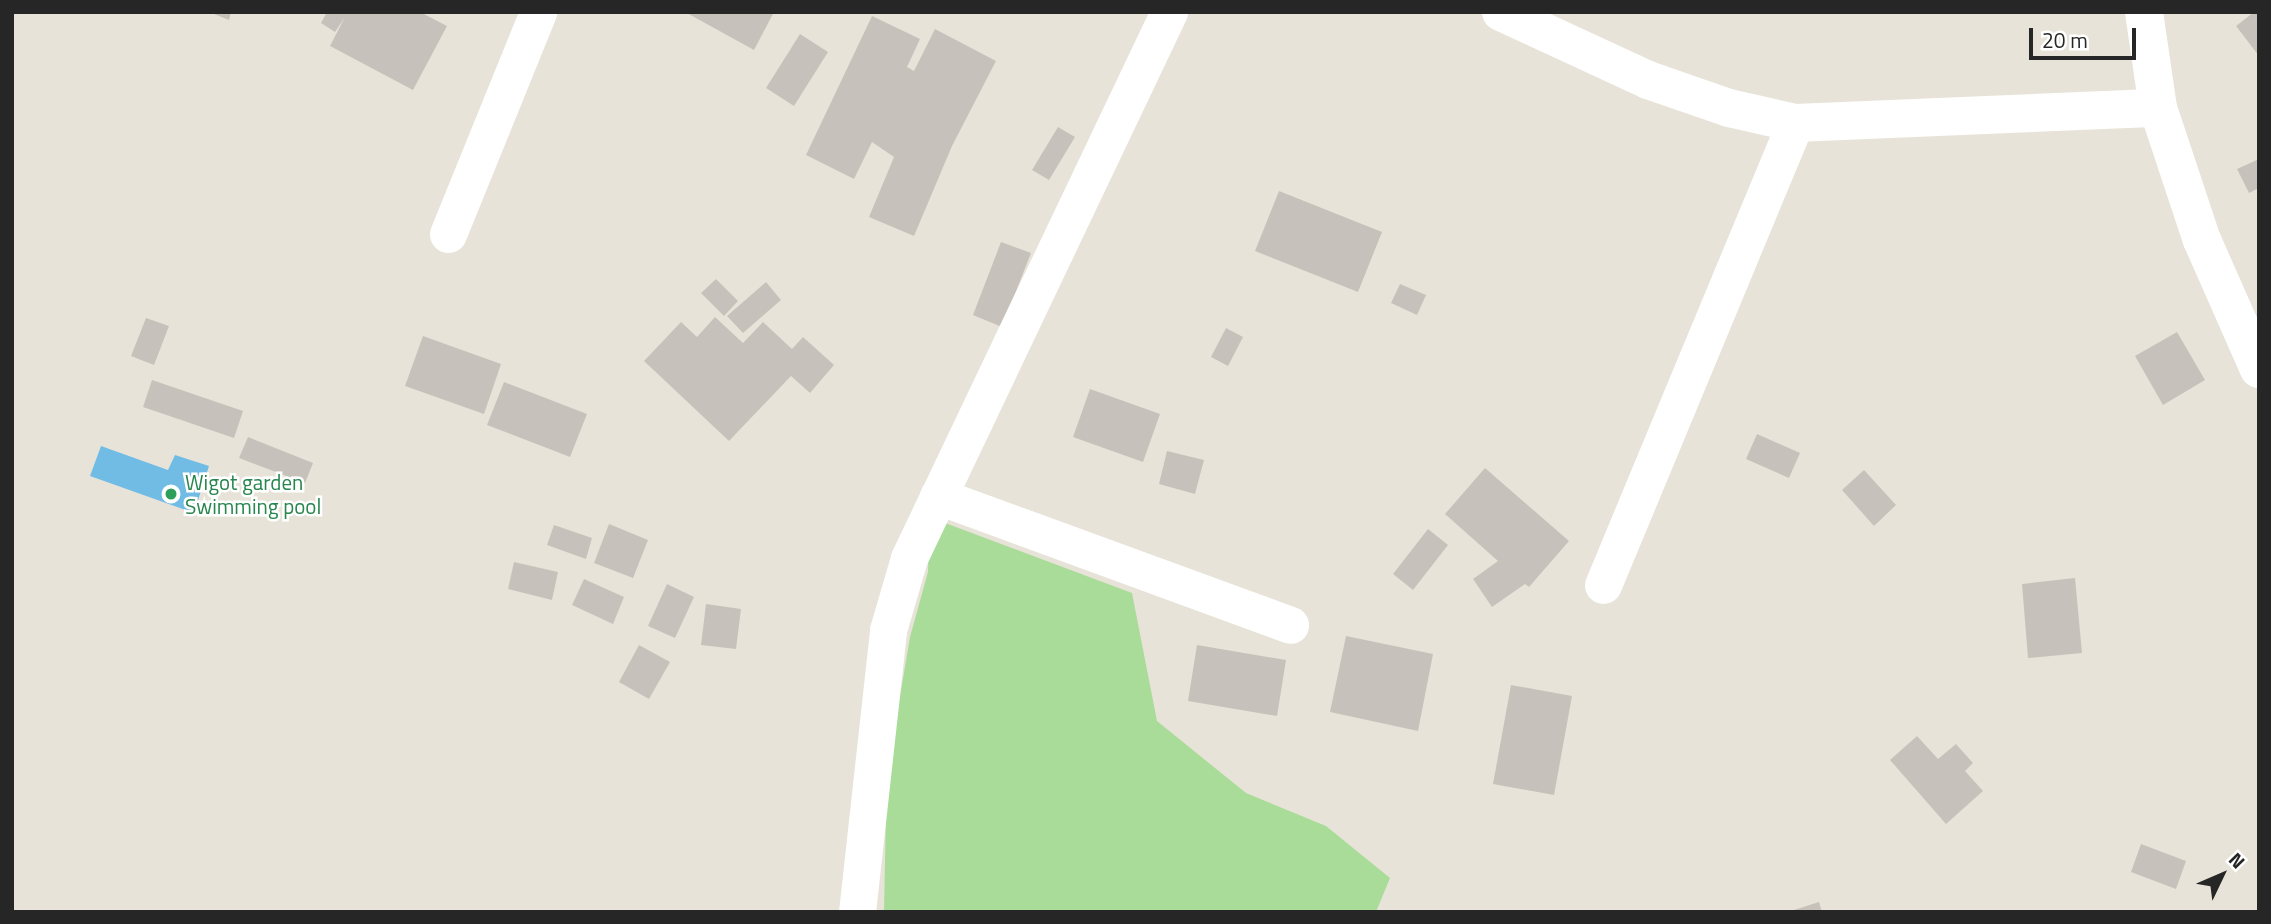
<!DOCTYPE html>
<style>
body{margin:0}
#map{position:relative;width:2271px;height:924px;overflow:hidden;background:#e8e3d8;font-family:"Titillium Web",sans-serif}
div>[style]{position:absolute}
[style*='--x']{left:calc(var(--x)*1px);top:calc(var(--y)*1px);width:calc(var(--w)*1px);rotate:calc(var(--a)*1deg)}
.green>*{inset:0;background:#a9dc98}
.water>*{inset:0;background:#71bce5}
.building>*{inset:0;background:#c6c2bb}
.minor>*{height:37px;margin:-18.5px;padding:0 18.5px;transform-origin:18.5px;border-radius:18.5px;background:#fff}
.tertiary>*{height:38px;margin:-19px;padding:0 19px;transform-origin:19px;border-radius:19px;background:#fff}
.dots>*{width:19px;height:19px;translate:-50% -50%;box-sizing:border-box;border:4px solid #fff;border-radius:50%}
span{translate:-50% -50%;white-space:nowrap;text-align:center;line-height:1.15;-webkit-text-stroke:5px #fff;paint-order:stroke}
.leisure-label{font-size:21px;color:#27864d}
.left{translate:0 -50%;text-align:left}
.frame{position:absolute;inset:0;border:14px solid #262626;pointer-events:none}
.north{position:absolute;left:2187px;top:840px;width:70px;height:70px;-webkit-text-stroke:5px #fff;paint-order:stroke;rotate:46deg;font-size:19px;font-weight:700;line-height:28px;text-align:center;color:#262626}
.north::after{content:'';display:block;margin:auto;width:24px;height:32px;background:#262626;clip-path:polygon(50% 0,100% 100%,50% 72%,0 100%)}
.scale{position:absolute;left:2029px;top:28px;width:107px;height:32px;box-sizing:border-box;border:4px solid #262626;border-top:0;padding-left:9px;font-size:21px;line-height:24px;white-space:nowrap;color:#262626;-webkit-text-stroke:5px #fff;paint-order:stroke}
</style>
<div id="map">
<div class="green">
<i style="clip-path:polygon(929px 517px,1132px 593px,1157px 721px,1246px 793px,1326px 826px,1390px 878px,1376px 912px,884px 912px,886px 811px,897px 714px,910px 637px,928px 572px)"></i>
</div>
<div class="water">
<i style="clip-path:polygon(101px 446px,168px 470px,175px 455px,209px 466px,194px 513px,90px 476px)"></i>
</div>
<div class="building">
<i style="clip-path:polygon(209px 12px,231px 12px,229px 20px)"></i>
<i style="clip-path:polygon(327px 12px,420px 12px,447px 26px,413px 90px,330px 46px,345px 17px,335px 32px,321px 23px)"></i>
<i style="clip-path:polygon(685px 12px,774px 12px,754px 50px)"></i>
<i style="clip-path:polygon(2254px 12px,2259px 12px,2259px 56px,2236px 26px)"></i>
<i style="clip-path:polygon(872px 16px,920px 39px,907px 67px,914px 71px,935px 29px,996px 61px,952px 146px,914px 236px,869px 217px,894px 157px,872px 142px,854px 179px,806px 155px)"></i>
<i style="clip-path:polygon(800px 34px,828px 52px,794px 106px,766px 88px)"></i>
<i style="clip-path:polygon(1058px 127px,1075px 137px,1049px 180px,1032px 170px)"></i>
<i style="clip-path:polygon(2259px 159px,2259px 188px,2249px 193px,2237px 169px)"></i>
<i style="clip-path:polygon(1279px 191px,1382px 232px,1358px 292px,1255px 251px)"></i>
<i style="clip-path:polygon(1001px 242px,1031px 253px,1002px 327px,973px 315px)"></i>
<i style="clip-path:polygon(716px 279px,738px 301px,724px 316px,701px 293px)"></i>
<i style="clip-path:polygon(766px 282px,781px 300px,743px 333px,727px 316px)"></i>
<i style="clip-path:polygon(1400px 284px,1426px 295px,1417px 315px,1391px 303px)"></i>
<i style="clip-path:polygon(715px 317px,743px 343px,763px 322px,792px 349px,803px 337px,834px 365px,810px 393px,791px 376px,729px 441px,644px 361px,681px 322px,697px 337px)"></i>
<i style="clip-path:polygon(146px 318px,169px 326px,154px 365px,131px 356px)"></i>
<i style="clip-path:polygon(1226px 328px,1243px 337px,1228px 366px,1211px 357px)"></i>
<i style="clip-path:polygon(2177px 332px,2205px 380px,2163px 405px,2135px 356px)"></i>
<i style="clip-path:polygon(423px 336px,501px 364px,484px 414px,405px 386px)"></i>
<i style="clip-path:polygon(152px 380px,243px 411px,234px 438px,143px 407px)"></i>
<i style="clip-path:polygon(504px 382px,587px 414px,570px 457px,487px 425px)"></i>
<i style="clip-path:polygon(1090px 389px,1160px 414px,1143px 462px,1073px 437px)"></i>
<i style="clip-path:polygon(1757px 434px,1800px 453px,1789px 478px,1746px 459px)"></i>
<i style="clip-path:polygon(248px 437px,313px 463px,305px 483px,239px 458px)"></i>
<i style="clip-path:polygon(1167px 451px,1204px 460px,1195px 494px,1159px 484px)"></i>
<i style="clip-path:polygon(1485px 468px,1569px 541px,1529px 587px,1525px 584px,1492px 607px,1473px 579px,1498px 561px,1445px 514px)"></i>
<i style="clip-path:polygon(1864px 470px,1896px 505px,1874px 526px,1842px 490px)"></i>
<i style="clip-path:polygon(609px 524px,648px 540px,633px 578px,594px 563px)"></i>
<i style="clip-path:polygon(554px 525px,592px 538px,586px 559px,547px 545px)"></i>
<i style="clip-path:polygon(1428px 529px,1448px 545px,1413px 590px,1393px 574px)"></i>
<i style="clip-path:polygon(514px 562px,558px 572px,552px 600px,508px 589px)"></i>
<i style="clip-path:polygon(2075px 578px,2082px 653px,2028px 658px,2022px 584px)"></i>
<i style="clip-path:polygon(584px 579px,624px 597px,613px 624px,572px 605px)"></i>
<i style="clip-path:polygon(667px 584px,694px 597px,675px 638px,648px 626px)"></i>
<i style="clip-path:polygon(706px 604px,741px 609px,736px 649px,701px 645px)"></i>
<i style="clip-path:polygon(1346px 636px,1433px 654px,1418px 731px,1330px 712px)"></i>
<i style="clip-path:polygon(639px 645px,670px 662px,649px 699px,619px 682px)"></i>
<i style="clip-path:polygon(1197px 645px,1286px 660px,1277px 716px,1188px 701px)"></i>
<i style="clip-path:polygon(1511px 685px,1572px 696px,1554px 795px,1493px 784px)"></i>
<i style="clip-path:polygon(1917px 736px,1938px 759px,1956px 744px,1973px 763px,1965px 771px,1983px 791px,1946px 824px,1890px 760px)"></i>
<i style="clip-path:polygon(2141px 844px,2186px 861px,2176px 889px,2131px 872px)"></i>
<i style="clip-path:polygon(1819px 902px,1822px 912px,1792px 912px,1791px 911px)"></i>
</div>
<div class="minor">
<i style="--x:448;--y:234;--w:240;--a:-67.9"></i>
<i style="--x:938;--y:496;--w:375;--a:20.1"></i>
<i style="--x:1603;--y:585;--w:500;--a:-67.43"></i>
<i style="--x:857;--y:912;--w:284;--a:-83.7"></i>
<i style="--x:888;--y:630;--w:75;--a:-73.7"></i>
<i style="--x:909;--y:558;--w:605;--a:-64.54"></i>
</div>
<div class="tertiary">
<i style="--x:1501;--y:12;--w:162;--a:24.8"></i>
<i style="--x:1648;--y:80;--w:86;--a:19.1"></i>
<i style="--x:1729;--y:108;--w:68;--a:12.8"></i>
<i style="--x:1795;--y:123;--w:363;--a:-2.4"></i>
<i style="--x:2144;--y:12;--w:97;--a:81.7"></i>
<i style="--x:2158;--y:108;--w:139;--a:71.6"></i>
<i style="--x:2202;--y:240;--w:141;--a:66.2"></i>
</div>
<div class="dots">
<i style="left:171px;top:494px;background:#2e9e5b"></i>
</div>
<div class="leisure-label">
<span class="left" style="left:185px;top:494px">Wigot garden<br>Swimming pool</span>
</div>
<div class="frame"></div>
<div class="north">N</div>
<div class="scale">20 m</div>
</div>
